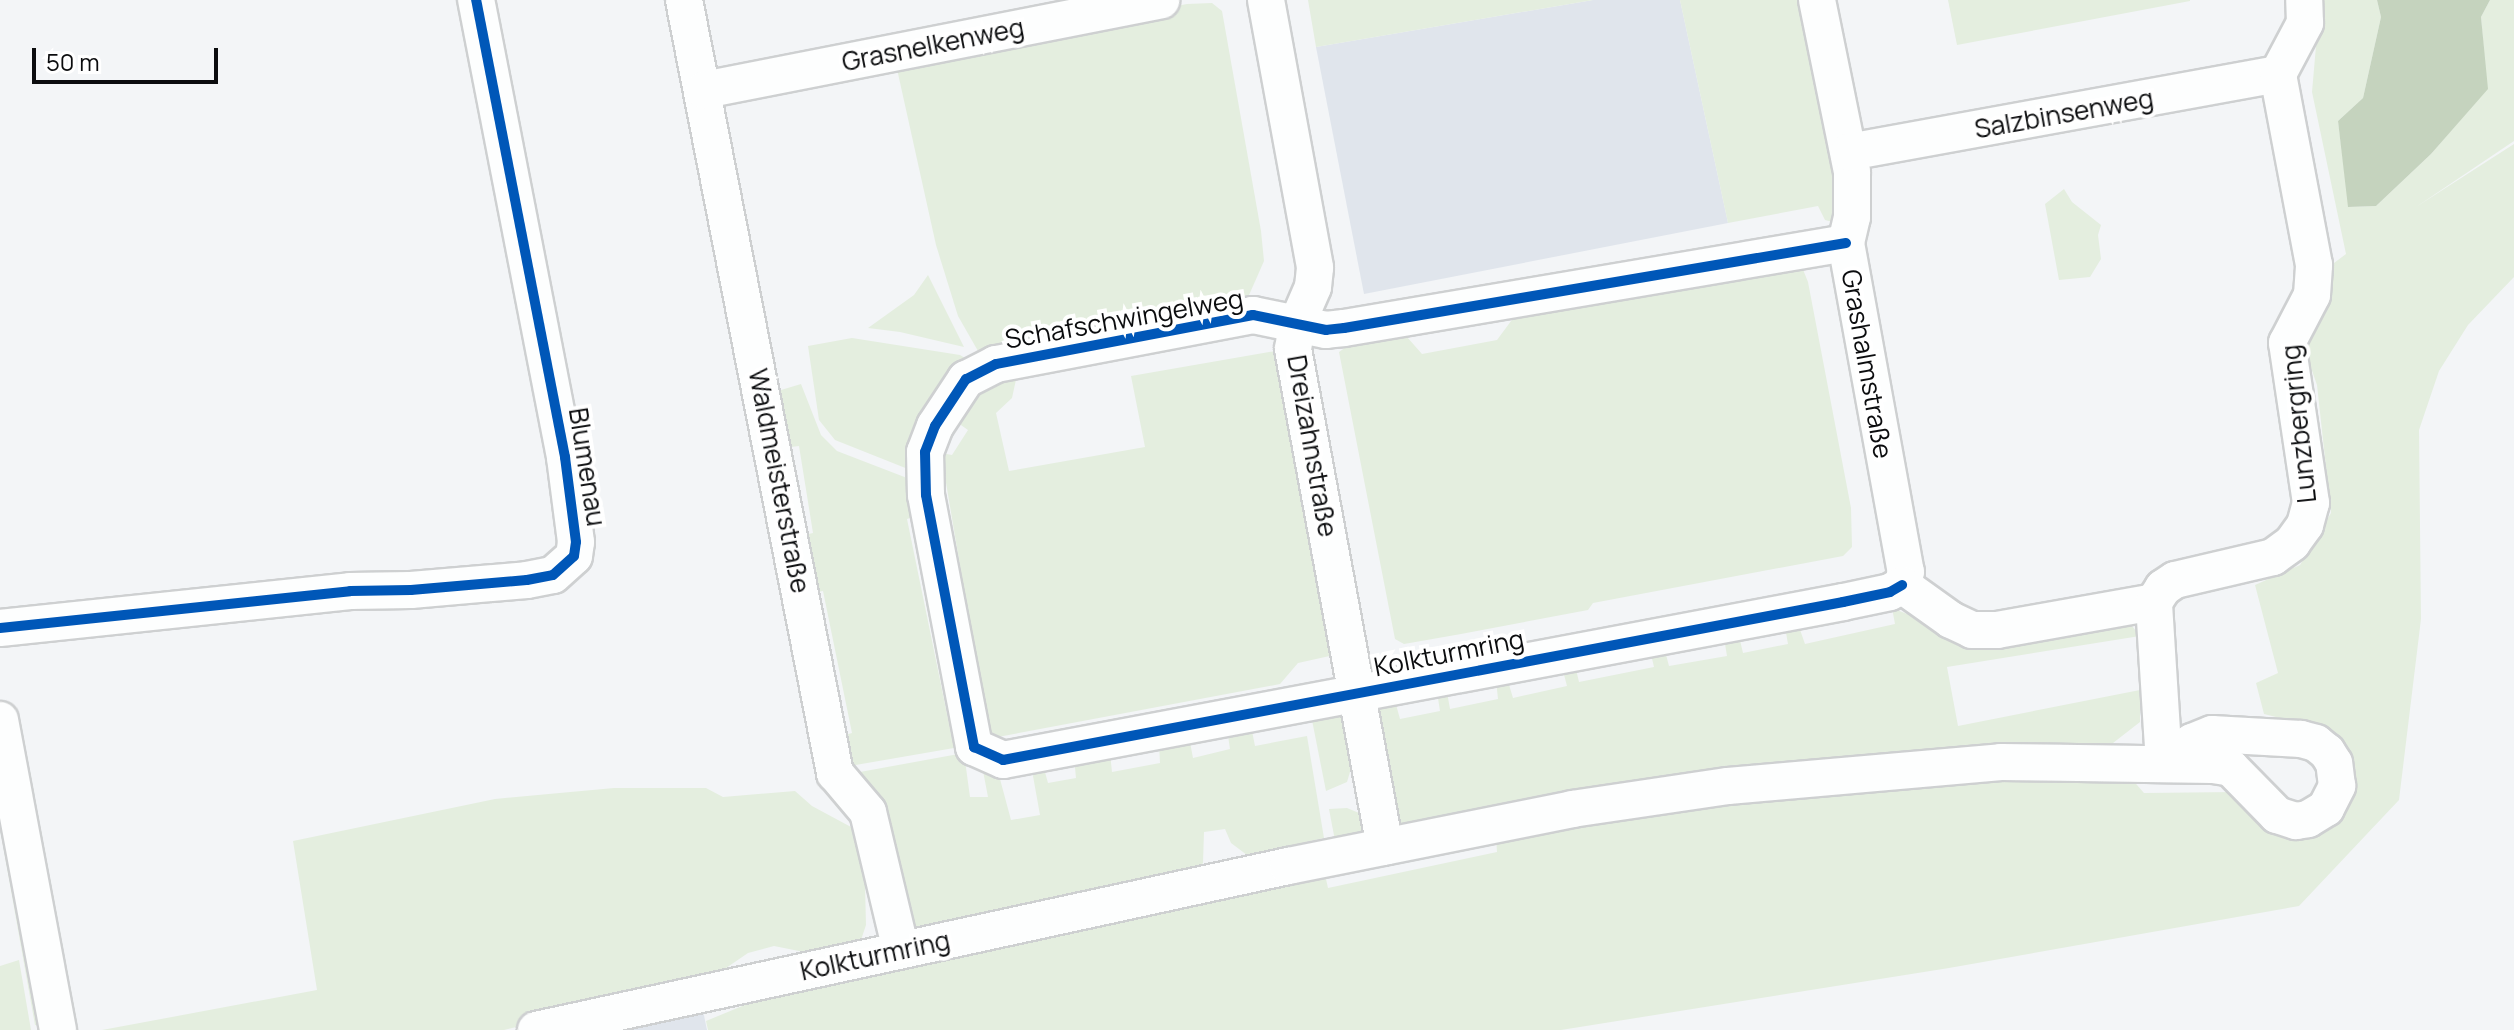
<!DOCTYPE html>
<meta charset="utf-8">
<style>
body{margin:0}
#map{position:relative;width:2514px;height:1030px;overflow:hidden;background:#f3f5f7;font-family:Manrope,sans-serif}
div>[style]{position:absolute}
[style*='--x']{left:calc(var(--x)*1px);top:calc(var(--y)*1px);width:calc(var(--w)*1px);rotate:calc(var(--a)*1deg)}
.built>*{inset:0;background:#e0e5ec}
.green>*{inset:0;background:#e4eedf}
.forest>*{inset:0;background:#c5d3be}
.roads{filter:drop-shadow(2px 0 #ced0d1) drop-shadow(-2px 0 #ced0d1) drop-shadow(0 2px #ced0d1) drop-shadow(0 -2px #ced0d1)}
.minor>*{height:36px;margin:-18px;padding:0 18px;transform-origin:18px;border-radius:18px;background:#fdfefe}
.cycleway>*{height:10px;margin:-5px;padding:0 5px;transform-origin:5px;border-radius:5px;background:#0057b8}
span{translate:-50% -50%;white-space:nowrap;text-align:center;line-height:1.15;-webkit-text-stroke:8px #fff;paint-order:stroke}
.street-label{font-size:26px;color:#0b0c0e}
.scale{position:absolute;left:32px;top:48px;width:186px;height:36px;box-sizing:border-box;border:4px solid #0b0c0e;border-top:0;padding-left:10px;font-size:24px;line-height:28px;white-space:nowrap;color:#0b0c0e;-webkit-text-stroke:6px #fff;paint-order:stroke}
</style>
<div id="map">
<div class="built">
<i style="clip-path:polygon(1593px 0,1680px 0,1728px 223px,1364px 294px,1316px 47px)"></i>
<i style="clip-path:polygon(700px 996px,707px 1030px,545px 1030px)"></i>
</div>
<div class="green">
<i style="clip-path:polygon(1308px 0,1593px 0,1316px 47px)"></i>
<i style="clip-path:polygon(1680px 0,1801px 0,1843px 201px,1840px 224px,1825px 220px,1818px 206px,1728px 223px)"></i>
<i style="clip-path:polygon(1948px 0,2190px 0,2190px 1px,1957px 45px)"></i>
<i style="clip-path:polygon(2320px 0,2377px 0,2381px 17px,2363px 98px,2338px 121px,2349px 207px,2376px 206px,2431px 154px,2487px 89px,2481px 17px,2490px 0,2514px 0,2514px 141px,2416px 207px,2514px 144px,2514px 277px,2468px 325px,2439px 371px,2419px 430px,2421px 619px,2399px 800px,2299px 906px,1949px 968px,1561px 1030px,708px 1030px,706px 1021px,752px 1002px,1324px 870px,1328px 888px,1497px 852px,1496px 836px,1742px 795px,2030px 778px,2130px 777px,2144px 793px,2235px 792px,2312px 829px,2345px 813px,2348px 778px,2325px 729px,2264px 714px,2256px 683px,2278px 673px,2255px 585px,2300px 565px,2331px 513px,2317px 385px,2301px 339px,2314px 278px,2346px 254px,2312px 92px)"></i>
<i style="clip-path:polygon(1212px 3px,1222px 11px,1261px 231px,1264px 261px,1246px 302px,982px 358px,958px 316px,936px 245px,895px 60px,1187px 4px)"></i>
<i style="clip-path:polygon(2064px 189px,2072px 202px,2101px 225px,2098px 235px,2101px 259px,2090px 277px,2059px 280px,2045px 204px)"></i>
<i style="clip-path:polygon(1802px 267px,1808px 282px,1851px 508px,1852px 547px,1843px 556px,1593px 603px,1588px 610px,1461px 634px,1404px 644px,1395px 639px,1339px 352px,1346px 347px,1393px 337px,1407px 337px,1422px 354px,1497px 340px,1514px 317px)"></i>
<i style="clip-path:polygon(928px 275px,964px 347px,900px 332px,868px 328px,914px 295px)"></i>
<i style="clip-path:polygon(852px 338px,960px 355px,973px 363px,918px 473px,835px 440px,819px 420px,808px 346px)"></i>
<i style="clip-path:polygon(1281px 350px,1334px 655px,1298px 663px,1280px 684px,998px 737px,988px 732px,941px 453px,952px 455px,968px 430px,951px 418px,976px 383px,1017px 375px,1012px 398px,996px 413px,1009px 471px,1145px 447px,1131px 376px)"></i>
<i style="clip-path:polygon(801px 384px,821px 435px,837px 451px,920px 483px,922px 514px,907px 519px,954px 748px,844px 767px,838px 737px,852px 733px,823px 591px,811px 593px,800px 536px,813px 533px,799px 446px,783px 448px,771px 393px)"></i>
<i style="clip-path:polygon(1892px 608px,1950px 631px,2129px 622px,2140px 636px,1947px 667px,1958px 726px,2140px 690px,2140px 722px,2113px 743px,1952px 747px,1928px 760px,1410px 831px,1394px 822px,1371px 723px,1379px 708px,1395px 701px,1400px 719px,1440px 711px,1437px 692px,1447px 692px,1450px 709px,1498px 699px,1496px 680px,1507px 678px,1513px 698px,1567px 686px,1562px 667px,1575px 665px,1579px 682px,1654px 667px,1650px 650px,1664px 647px,1669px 666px,1727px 656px,1724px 638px,1739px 636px,1743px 653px,1788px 644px,1785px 627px,1798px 624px,1805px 644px,1895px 624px)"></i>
<i style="clip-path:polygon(1310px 710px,1331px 712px,1344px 719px,1355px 755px,1347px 782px,1326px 791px)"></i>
<i style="clip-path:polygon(1251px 726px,1255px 746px,1307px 736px,1324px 838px,1247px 855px,1231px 843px,1225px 829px,1204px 832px,1203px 863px,1187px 882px,929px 937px,907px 930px,849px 774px,964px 753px,970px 797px,988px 797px,983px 771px,1000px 779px,1011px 820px,1040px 815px,1033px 776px,1035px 767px,1043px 765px,1048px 783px,1076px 778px,1074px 757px,1110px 753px,1112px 772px,1160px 763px,1159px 743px,1189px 737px,1193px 758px,1230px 749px,1227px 729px)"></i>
<i style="clip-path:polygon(0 782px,45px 1026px,35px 1025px,0 829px)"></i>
<i style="clip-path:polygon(614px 788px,706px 788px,723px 797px,795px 791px,812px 806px,851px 827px,865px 885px,866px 925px,860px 943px,809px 953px,774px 946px,748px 953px,707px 981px,504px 1030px,102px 1030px,317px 990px,293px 841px,495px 799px)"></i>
<i style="clip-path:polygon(1347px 808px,1359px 813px,1364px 830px,1354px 841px,1336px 846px,1329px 809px)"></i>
<i style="clip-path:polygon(19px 960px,31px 1030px,0 1030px,0 966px)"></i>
</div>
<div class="forest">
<i style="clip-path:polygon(2377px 0,2490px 0,2481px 17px,2488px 89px,2431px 154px,2376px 206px,2348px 207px,2338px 121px,2363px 98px,2381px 17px)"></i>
</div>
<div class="roads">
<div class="minor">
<i style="--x:684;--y:0;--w:788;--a:78.95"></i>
<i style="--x:835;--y:773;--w:51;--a:49.8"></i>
<i style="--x:868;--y:812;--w:142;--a:76.6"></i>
<i style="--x:1266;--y:0;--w:272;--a:79.6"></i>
<i style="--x:1315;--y:268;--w:19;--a:96"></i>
<i style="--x:1313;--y:287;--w:40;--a:113.4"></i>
<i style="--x:1297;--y:324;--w:25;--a:99"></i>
<i style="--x:1293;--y:349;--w:506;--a:79.53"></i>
<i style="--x:1817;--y:0;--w:176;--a:78.5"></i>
<i style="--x:1852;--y:172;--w:45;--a:90"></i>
<i style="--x:1852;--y:217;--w:27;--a:103"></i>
<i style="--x:1846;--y:243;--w:334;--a:79.7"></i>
<i style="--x:1906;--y:572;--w:14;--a:107"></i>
<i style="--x:704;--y:90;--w:466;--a:-11.1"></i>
<i style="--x:1849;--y:152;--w:436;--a:-10.3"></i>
<i style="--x:1846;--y:243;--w:509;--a:170.39"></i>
<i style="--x:1344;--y:328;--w:18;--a:174"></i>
<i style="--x:1326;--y:330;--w:75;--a:-168.4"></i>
<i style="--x:1253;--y:315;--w:262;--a:169.2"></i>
<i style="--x:996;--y:364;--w:34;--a:153"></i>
<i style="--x:966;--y:379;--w:56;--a:123.4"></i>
<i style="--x:935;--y:426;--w:28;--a:111"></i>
<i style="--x:925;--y:452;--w:43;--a:88.7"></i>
<i style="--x:926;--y:495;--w:257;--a:79.2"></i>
<i style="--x:974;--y:747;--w:32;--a:24"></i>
<i style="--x:1003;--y:760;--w:855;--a:-10.65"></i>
<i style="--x:1843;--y:602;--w:48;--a:-12"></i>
<i style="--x:1890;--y:592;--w:14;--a:-30"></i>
<i style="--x:1902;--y:585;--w:60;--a:35.5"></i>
<i style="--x:1951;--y:620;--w:23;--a:25"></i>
<i style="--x:1972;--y:630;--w:25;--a:0"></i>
<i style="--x:1997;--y:630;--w:159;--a:-10.1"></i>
<i style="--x:0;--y:628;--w:352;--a:-6"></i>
<i style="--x:350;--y:591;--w:61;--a:-0.9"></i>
<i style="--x:411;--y:590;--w:116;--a:-4.9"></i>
<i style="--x:527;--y:580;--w:26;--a:-11"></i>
<i style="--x:553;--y:575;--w:28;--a:-42"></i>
<i style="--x:574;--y:556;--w:14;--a:-82"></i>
<i style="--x:576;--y:542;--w:86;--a:-97.4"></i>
<i style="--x:565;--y:457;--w:466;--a:-101"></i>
<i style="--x:0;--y:720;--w:315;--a:79.4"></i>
<i style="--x:2164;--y:763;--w:161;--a:-93.6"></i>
<i style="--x:2154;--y:602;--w:17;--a:-57"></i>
<i style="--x:2163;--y:588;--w:14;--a:-34"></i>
<i style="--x:2175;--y:580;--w:101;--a:-13.2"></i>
<i style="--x:2273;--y:557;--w:24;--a:-36"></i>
<i style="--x:2292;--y:543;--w:22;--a:-54"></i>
<i style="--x:2305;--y:525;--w:23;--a:-75"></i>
<i style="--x:2311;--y:503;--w:162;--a:-98.5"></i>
<i style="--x:2287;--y:343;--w:54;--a:-62.5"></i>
<i style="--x:2312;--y:295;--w:30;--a:-86"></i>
<i style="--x:2314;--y:265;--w:194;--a:-100.7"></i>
<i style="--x:2278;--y:74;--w:58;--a:-62.1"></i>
<i style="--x:2305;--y:23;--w:23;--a:-92"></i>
<i style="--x:536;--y:1030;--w:770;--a:-12.3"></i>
<i style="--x:1288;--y:866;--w:290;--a:-11.3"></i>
<i style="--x:1572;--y:809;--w:158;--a:-8.4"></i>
<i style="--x:1728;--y:786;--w:274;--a:-5"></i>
<i style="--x:2001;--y:762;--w:212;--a:0.8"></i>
<i style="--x:2213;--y:765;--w:18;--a:9"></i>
<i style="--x:2231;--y:768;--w:66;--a:45.6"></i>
<i style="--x:2277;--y:815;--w:20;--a:18"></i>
<i style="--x:2296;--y:821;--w:12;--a:-9"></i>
<i style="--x:2308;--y:819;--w:21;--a:-31"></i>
<i style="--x:2326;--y:808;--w:25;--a:-63"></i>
<i style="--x:2337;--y:786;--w:23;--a:-97"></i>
<i style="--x:2334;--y:763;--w:13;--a:-122"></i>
<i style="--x:2327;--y:752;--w:14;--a:-141"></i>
<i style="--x:2316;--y:743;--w:16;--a:-165"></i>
<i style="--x:2301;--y:739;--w:89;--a:-176.8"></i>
<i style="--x:2212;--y:734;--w:22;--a:158"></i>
<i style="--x:2192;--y:742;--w:35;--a:143"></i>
</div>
</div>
<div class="cycleway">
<i style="--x:1846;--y:243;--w:509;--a:170.39"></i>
<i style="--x:1344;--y:328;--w:18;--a:174"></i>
<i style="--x:1326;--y:330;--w:75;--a:-168.4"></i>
<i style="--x:1253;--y:315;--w:262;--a:169.2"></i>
<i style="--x:996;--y:364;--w:34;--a:153"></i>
<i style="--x:966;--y:379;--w:56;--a:123.4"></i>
<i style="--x:935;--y:426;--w:28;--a:111"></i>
<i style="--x:925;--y:452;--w:43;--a:88.7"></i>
<i style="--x:926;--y:495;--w:257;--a:79.2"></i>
<i style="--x:974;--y:747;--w:32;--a:24"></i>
<i style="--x:1003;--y:760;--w:855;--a:-10.65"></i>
<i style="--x:1843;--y:602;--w:48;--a:-12"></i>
<i style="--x:1890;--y:592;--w:14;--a:-30"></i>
<i style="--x:0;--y:628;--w:352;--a:-6"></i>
<i style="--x:350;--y:591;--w:61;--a:-0.9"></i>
<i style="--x:411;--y:590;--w:116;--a:-4.9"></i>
<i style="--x:527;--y:580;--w:26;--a:-11"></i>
<i style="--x:553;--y:575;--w:28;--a:-42"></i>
<i style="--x:574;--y:556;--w:14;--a:-82"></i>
<i style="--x:576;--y:542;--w:86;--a:-97.4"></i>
<i style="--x:565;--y:457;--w:466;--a:-101"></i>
</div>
<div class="street-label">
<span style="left:933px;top:45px;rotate:-11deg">Grasnelkenweg</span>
<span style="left:2064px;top:114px;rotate:-10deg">Salzbinsenweg</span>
<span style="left:1124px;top:319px;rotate:-10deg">Schafschwingelweg</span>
<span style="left:1867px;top:364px;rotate:80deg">Grashalmstraße</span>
<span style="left:2299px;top:424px;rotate:-96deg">Lunzbergring</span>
<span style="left:1312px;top:446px;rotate:80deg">Dreizahnstraße</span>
<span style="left:587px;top:467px;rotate:81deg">Blumenau</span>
<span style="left:779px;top:481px;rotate:79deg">Waldmeisterstraße</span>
<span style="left:1449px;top:653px;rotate:-11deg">Kolkturmring</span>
<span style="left:875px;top:956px;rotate:-12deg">Kolkturmring</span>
</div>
<div class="scale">50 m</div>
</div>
